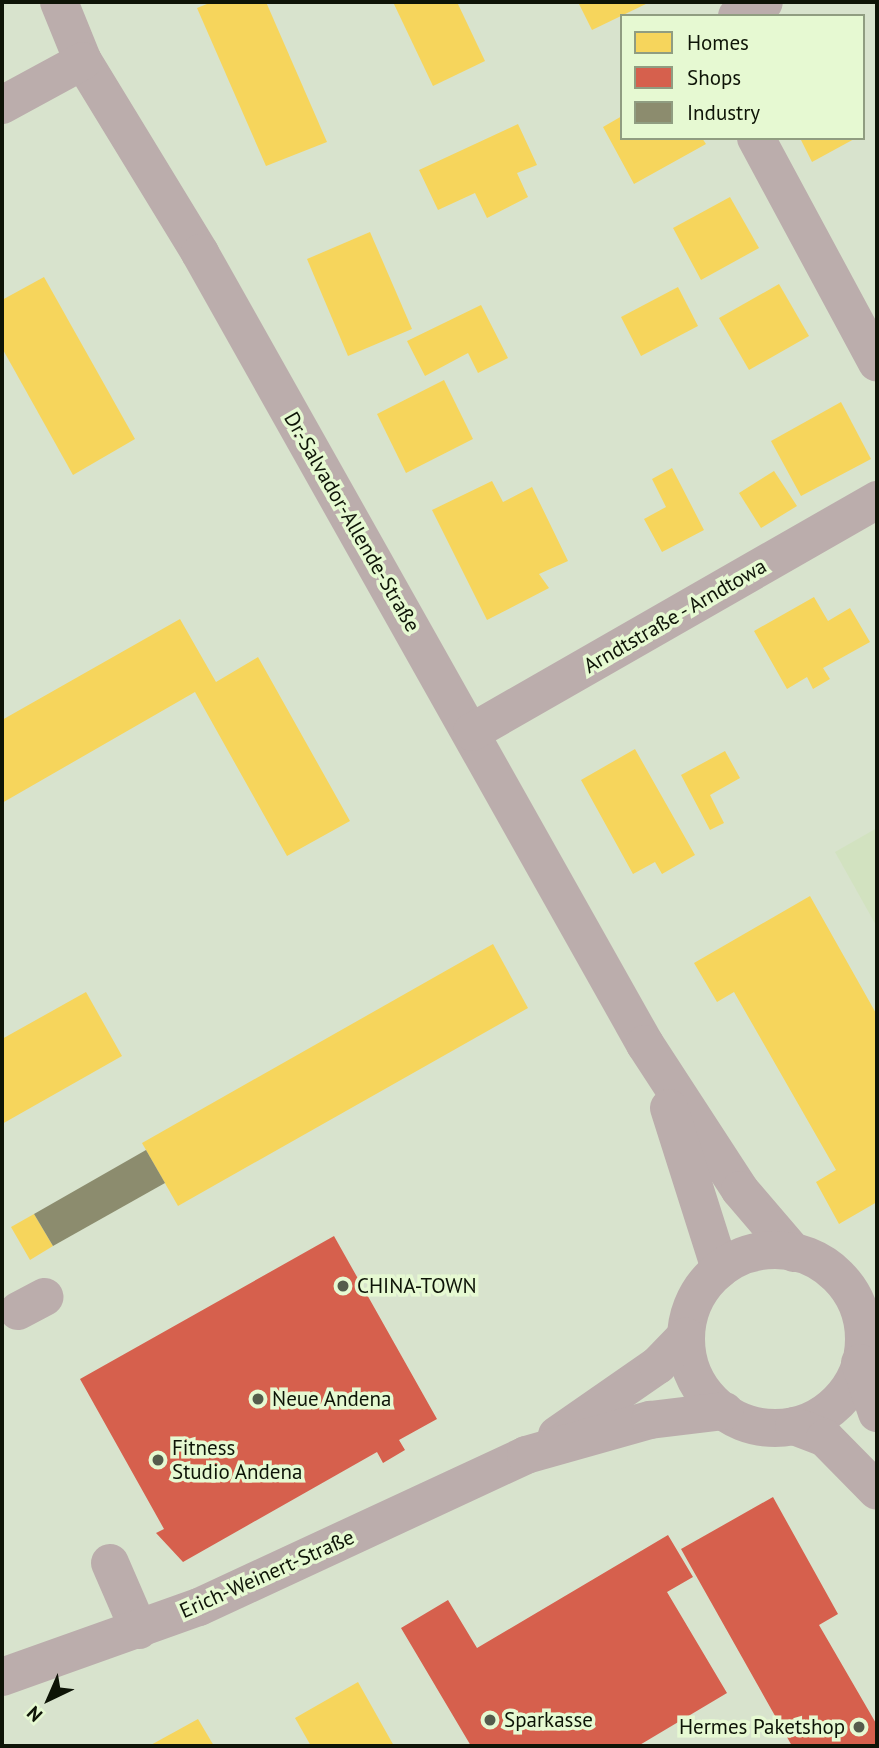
<!DOCTYPE html>
<meta charset="utf-8">
<style>
body{margin:0}
#map{position:relative;width:879px;height:1748px;overflow:hidden;background:#d8e3cd;font-family:"PT Sans",sans-serif}
div>[style]{position:absolute}
[style*='--x']{left:calc(var(--x)*1px);top:calc(var(--y)*1px);width:calc(var(--w)*1px);rotate:calc(var(--a)*1deg)}
.built>*{inset:0;background:#d2e2c0}
.homes>*{inset:0;background:#f6d55c}
.shops>*{inset:0;background:#d6604d}
.industry>*{inset:0;background:#8c8c6e}
.minor>*{height:38px;margin:-19px;padding:0 19px;transform-origin:19px;border-radius:19px;background:#bbadac}
.minor>.ring{margin:-19px;padding:0;box-sizing:content-box;background:none;border:38px solid #bbadac;border-radius:50%}
.dots>*{width:19px;height:19px;translate:-50% -50%;box-sizing:border-box;border:4px solid #e6f9d2;border-radius:50%}
span{translate:-50% -50%;white-space:nowrap;text-align:center;line-height:1.15;-webkit-text-stroke:7px #e6f9d2;paint-order:stroke}
.street-label{font-size:21px;color:#0e1407}
.poi-label{font-size:21px;color:#0e1407}
.left{translate:0 -50%;text-align:left}
.right{translate:-100% -50%;text-align:right}
.frame{position:absolute;inset:0;border:4px solid #0e1407;pointer-events:none}
.legend{position:absolute;left:620px;top:14px;width:245px;height:126px;box-sizing:border-box;background:#e6f9d2;border:2px solid #909d81;margin:0;padding:9px 12px;list-style:none;font-size:21px;color:#0e1407}
.legend li{display:flex;align-items:center;gap:14px;height:35px}
.legend b{width:35px;border:2px solid #909d81}
.north{position:absolute;left:14px;top:1664px;width:70px;height:70px;-webkit-text-stroke:5px #e6f9d2;paint-order:stroke;rotate:224deg;font-size:19px;font-weight:700;line-height:28px;text-align:center;color:#0e1407}
.north::after{content:'';display:block;margin:auto;width:24px;height:32px;background:#0e1407;clip-path:polygon(50% 0,100% 100%,50% 72%,0 100%)}
</style>
<div id="map">
<div class="built">
<i style="clip-path:polygon(877px 828px,877px 927px,835px 852px)"></i>
</div>
<div class="homes">
<i style="clip-path:polygon(212px 2px,266px 2px,327px 142px,266px 166px,197px 8px)"></i>
<i style="clip-path:polygon(393px 2px,457px 2px,485px 61px,433px 86px)"></i>
<i style="clip-path:polygon(578px 2px,650px 2px,592px 30px)"></i>
<i style="clip-path:polygon(622px 116px,622px 138px,702px 138px,706px 144px,634px 184px,603px 127px)"></i>
<i style="clip-path:polygon(518px 124px,537px 165px,517px 173px,528px 197px,487px 218px,475px 193px,438px 210px,419px 170px)"></i>
<i style="clip-path:polygon(800px 138px,856px 138px,812px 162px)"></i>
<i style="clip-path:polygon(730px 197px,759px 248px,701px 280px,673px 228px)"></i>
<i style="clip-path:polygon(370px 232px,412px 329px,348px 356px,307px 259px)"></i>
<i style="clip-path:polygon(44px 277px,135px 439px,73px 475px,2px 348px,2px 300px)"></i>
<i style="clip-path:polygon(779px 284px,809px 336px,749px 370px,719px 318px)"></i>
<i style="clip-path:polygon(678px 287px,698px 326px,641px 356px,621px 317px)"></i>
<i style="clip-path:polygon(481px 305px,508px 358px,478px 373px,468px 353px,425px 376px,407px 341px)"></i>
<i style="clip-path:polygon(444px 380px,473px 439px,406px 473px,377px 414px)"></i>
<i style="clip-path:polygon(841px 402px,871px 459px,801px 496px,771px 441px)"></i>
<i style="clip-path:polygon(672px 468px,704px 530px,662px 552px,644px 519px,666px 507px,652px 479px)"></i>
<i style="clip-path:polygon(774px 471px,797px 506px,761px 528px,739px 493px)"></i>
<i style="clip-path:polygon(492px 481px,503px 502px,532px 487px,568px 561px,539px 574px,549px 588px,487px 620px,432px 510px)"></i>
<i style="clip-path:polygon(814px 597px,828px 621px,850px 608px,870px 642px,823px 668px,830px 679px,813px 689px,807px 677px,787px 689px,754px 631px)"></i>
<i style="clip-path:polygon(180px 619px,216px 682px,258px 657px,350px 821px,287px 856px,195px 692px,2px 803px,2px 720px)"></i>
<i style="clip-path:polygon(635px 749px,695px 855px,662px 874px,655px 862px,633px 874px,581px 780px)"></i>
<i style="clip-path:polygon(725px 751px,740px 778px,710px 795px,724px 823px,710px 830px,681px 775px)"></i>
<i style="clip-path:polygon(810px 896px,877px 1015px,877px 1202px,839px 1224px,816px 1182px,836px 1170px,734px 992px,717px 1002px,694px 963px)"></i>
<i style="clip-path:polygon(493px 944px,528px 1008px,178px 1206px,142px 1143px)"></i>
<i style="clip-path:polygon(86px 992px,122px 1056px,2px 1124px,2px 1039px)"></i>
<i style="clip-path:polygon(34px 1214px,53px 1246px,30px 1260px,11px 1227px)"></i>
<i style="clip-path:polygon(358px 1682px,394px 1746px,311px 1746px,295px 1718px)"></i>
<i style="clip-path:polygon(198px 1719px,214px 1746px,149px 1746px)"></i>
</div>
<div class="shops">
<i style="clip-path:polygon(334px 1236px,437px 1419px,399px 1440px,405px 1450px,383px 1463px,377px 1452px,183px 1562px,156px 1533px,164px 1529px,80px 1379px)"></i>
<i style="clip-path:polygon(773px 1497px,838px 1614px,819px 1625px,877px 1725px,877px 1746px,792px 1746px,681px 1549px)"></i>
<i style="clip-path:polygon(668px 1535px,693px 1577px,667px 1592px,727px 1693px,638px 1746px,471px 1746px,401px 1628px,448px 1600px,477px 1648px)"></i>
</div>
<div class="industry">
<i style="clip-path:polygon(146px 1150px,165px 1183px,53px 1246px,34px 1214px)"></i>
</div>
<div class="minor">
<i style="--x:59;--y:2;--w:64;--a:67.9"></i>
<i style="--x:83;--y:61;--w:225;--a:58.6"></i>
<i style="--x:200;--y:253;--w:908;--a:60.64"></i>
<i style="--x:645;--y:1044;--w:174;--a:56.9"></i>
<i style="--x:740;--y:1190;--w:83;--a:49.4"></i>
<i style="--x:737;--y:16;--w:30;--a:-27"></i>
<i style="--x:2;--y:105;--w:92;--a:-28.5"></i>
<i style="--x:756;--y:138;--w:255;--a:61.7"></i>
<i style="--x:472;--y:732;--w:467;--a:-29.8"></i>
<i style="--x:669;--y:1108;--w:169;--a:72.4"></i>
<i class="ring" style="left:686px;top:1250px;width:140px;height:140px"></i>
<i style="--x:18;--y:1311;--w:30;--a:-28"></i>
<i style="--x:860;--y:1363;--w:53;--a:71.2"></i>
<i style="--x:794;--y:1426;--w:33;--a:21"></i>
<i style="--x:825;--y:1438;--w:74;--a:45.5"></i>
<i style="--x:557;--y:1435;--w:123;--a:-34.7"></i>
<i style="--x:658;--y:1365;--w:40;--a:-46"></i>
<i style="--x:110;--y:1563;--w:73;--a:66.6"></i>
<i style="--x:2;--y:1677;--w:209;--a:-19.6"></i>
<i style="--x:199;--y:1607;--w:361;--a:-24.9"></i>
<i style="--x:526;--y:1455;--w:129;--a:-15.8"></i>
<i style="--x:650;--y:1420;--w:75;--a:-6.9"></i>
</div>
<div class="dots">
<i style="left:343px;top:1286px;background:#555c4c"></i>
<i style="left:258px;top:1399px;background:#555c4c"></i>
<i style="left:158px;top:1460px;background:#555c4c"></i>
<i style="left:490px;top:1720px;background:#555c4c"></i>
<i style="left:859px;top:1727px;background:#555c4c"></i>
</div>
<div class="street-label">
<span style="left:352px;top:522px;rotate:60deg">Dr.-Salvador-Allende-Straße</span>
<span style="left:675px;top:616px;rotate:-30deg">Arndtstraße - Arndtowa</span>
<span style="left:267px;top:1574px;rotate:-24deg">Erich-Weinert-Straße</span>
</div>
<div class="poi-label">
<span class="left" style="left:357px;top:1286px">CHINA-TOWN</span>
<span class="left" style="left:272px;top:1399px">Neue Andena</span>
<span class="left" style="left:172px;top:1460px">Fitness<br>Studio Andena</span>
<span class="left" style="left:504px;top:1720px">Sparkasse</span>
<span class="right" style="left:845px;top:1727px">Hermes Paketshop</span>
</div>
<div class="frame"></div>
<ul class="legend">
<li><b style="height:19px;background:#f6d55c"></b>Homes</li>
<li><b style="height:19px;background:#d6604d"></b>Shops</li>
<li><b style="height:19px;background:#8c8c6e"></b>Industry</li>
</ul>
<div class="north">N</div>
</div>
